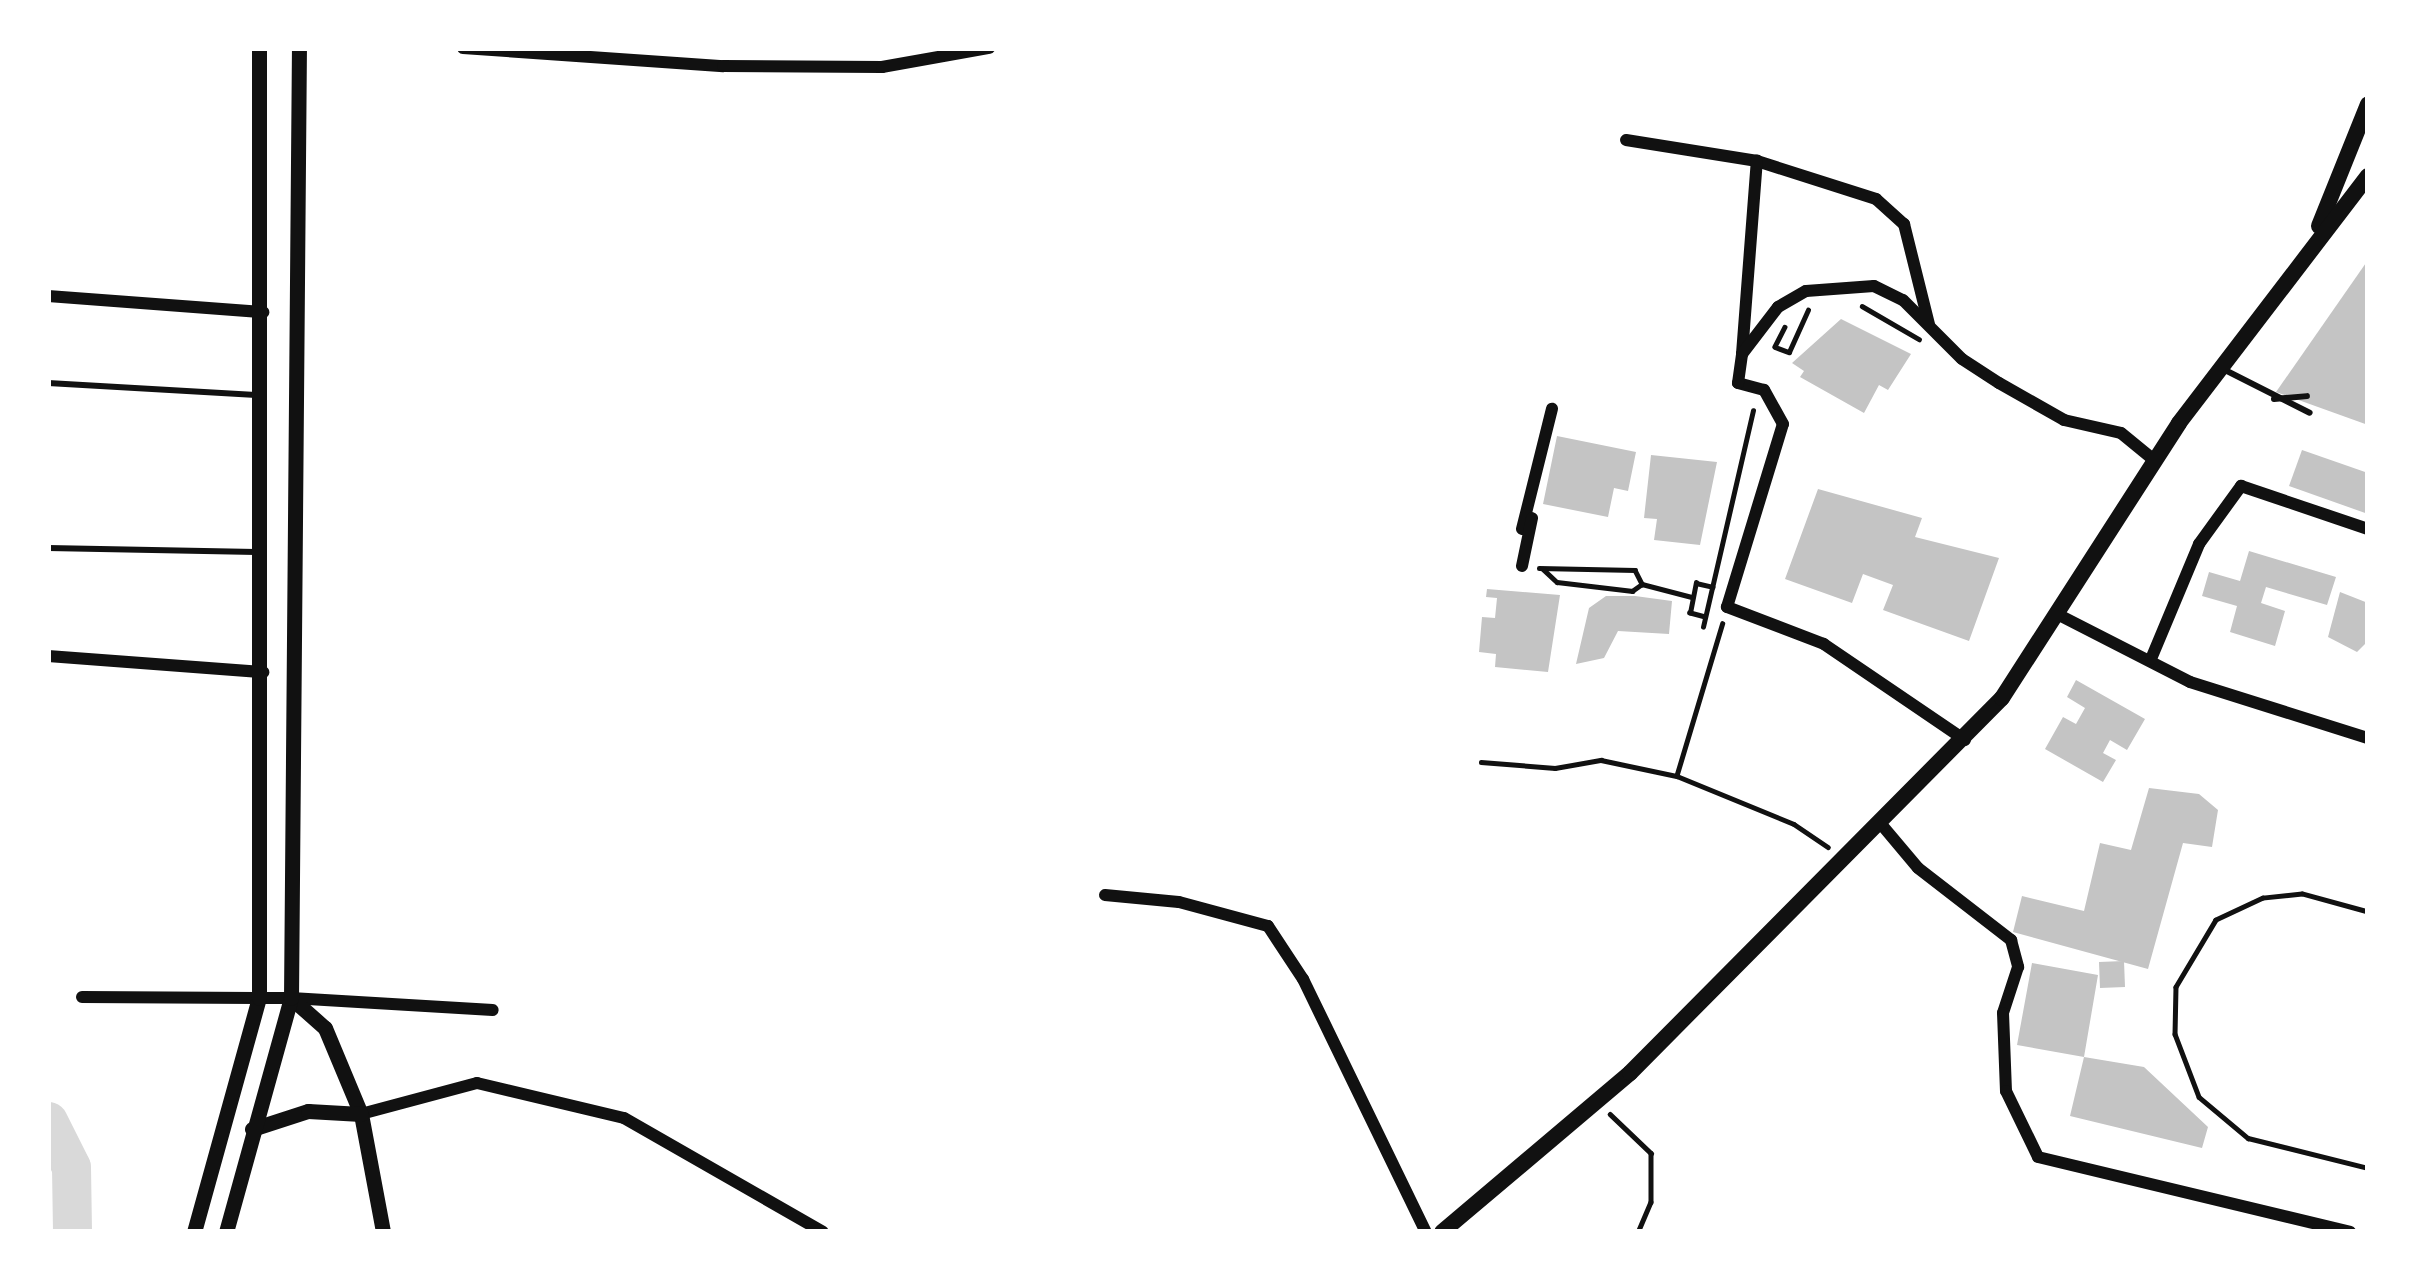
<!DOCTYPE html>
<style>
body{margin:0}
#map{position:relative;width:2416px;height:1280px;overflow:hidden;background:#fff;font-family:"Space Grotesk",sans-serif}
div>[style]{position:absolute}
[style*='--x']{left:calc(var(--x)*1px);top:calc(var(--y)*1px);width:calc(var(--w)*1px);rotate:calc(var(--a)*1deg)}
.river>*{height:39px;margin:-19.5px;padding:0 19.5px;transform-origin:19.5px;border-radius:19.5px;background:#d9d9d9}
.building>*{inset:0;background:#c4c4c4}
.path>*{height:4.5px;margin:-2.25px;padding:0 2.25px;transform-origin:2.25px;border-radius:2.25px;background:#111}
.service>*{height:6px;margin:-3px;padding:0 3px;transform-origin:3px;border-radius:3px;background:#111}
.minor>*{height:12px;margin:-6px;padding:0 6px;transform-origin:6px;border-radius:6px;background:#111}
.tertiary>*{height:15px;margin:-7.5px;padding:0 7.5px;transform-origin:7.5px;border-radius:7.5px;background:#111}
.secondary>*{height:16px;margin:-8px;padding:0 8px;transform-origin:8px;border-radius:8px;background:#111}
span{translate:-50% -50%;white-space:nowrap;text-align:center;line-height:1.15;-webkit-text-stroke:9px #fff;paint-order:stroke}
.frame{position:absolute;inset:0;border:51px solid #fff;pointer-events:none}
</style>
<div id="map">
<div class="river">
<i style="--x:48;--y:1121;--w:51;--a:63.4"></i>
<i style="--x:71;--y:1167;--w:65;--a:89.1"></i>
</div>
<div class="building">
<i style="clip-path:polygon(2368px 260px,2368px 425px,2276px 392px)"></i>
<i style="clip-path:polygon(1841px 319px,1911px 354px,1888px 390px,1879px 385px,1864px 413px,1800px 377px,1804px 371px,1792px 363px)"></i>
<i style="clip-path:polygon(1557px 436px,1636px 452px,1628px 491px,1614px 488px,1608px 517px,1543px 504px)"></i>
<i style="clip-path:polygon(2302px 450px,2368px 473px,2368px 514px,2289px 486px)"></i>
<i style="clip-path:polygon(1651px 455px,1717px 462px,1700px 545px,1654px 540px,1657px 519px,1644px 518px)"></i>
<i style="clip-path:polygon(1818px 489px,1922px 518px,1915px 537px,1999px 558px,1969px 641px,1883px 610px,1893px 585px,1863px 574px,1852px 603px,1785px 579px)"></i>
<i style="clip-path:polygon(2249px 551px,2336px 577px,2327px 605px,2266px 587px,2261px 603px,2285px 611px,2275px 646px,2230px 632px,2237px 606px,2202px 596px,2209px 572px,2240px 581px)"></i>
<i style="clip-path:polygon(1487px 589px,1560px 595px,1548px 672px,1495px 667px,1496px 654px,1479px 652px,1482px 617px,1495px 618px,1497px 598px,1486px 597px)"></i>
<i style="clip-path:polygon(2340px 592px,2368px 603px,2368px 641px,2357px 652px,2328px 637px)"></i>
<i style="clip-path:polygon(1635px 596px,1672px 601px,1669px 634px,1618px 631px,1604px 658px,1576px 664px,1589px 608px,1606px 596px)"></i>
<i style="clip-path:polygon(2076px 680px,2145px 719px,2127px 750px,2110px 740px,2103px 753px,2116px 760px,2103px 782px,2045px 749px,2063px 717px,2076px 724px,2085px 708px,2067px 697px)"></i>
<i style="clip-path:polygon(2149px 788px,2199px 794px,2218px 810px,2212px 847px,2183px 843px,2148px 969px,2013px 932px,2022px 896px,2084px 911px,2100px 843px,2131px 850px)"></i>
<i style="clip-path:polygon(2124px 961px,2125px 987px,2100px 988px,2099px 962px)"></i>
<i style="clip-path:polygon(2032px 963px,2098px 975px,2084px 1057px,2144px 1067px,2208px 1127px,2202px 1148px,2070px 1116px,2084px 1057px,2017px 1045px)"></i>
</div>
<div class="path">
<i style="--x:1862;--y:306;--w:66;--a:30.1"></i>
<i style="--x:1785;--y:327;--w:22;--a:117"></i>
<i style="--x:1775;--y:347;--w:15;--a:20"></i>
<i style="--x:1789;--y:352;--w:46;--a:-65.7"></i>
<i style="--x:1539;--y:568;--w:96;--a:1.2"></i>
<i style="--x:1635;--y:570;--w:16;--a:63"></i>
<i style="--x:1642;--y:584;--w:52;--a:14.6"></i>
<i style="--x:1543;--y:569;--w:19;--a:43"></i>
<i style="--x:1557;--y:582;--w:76;--a:6.8"></i>
<i style="--x:1632;--y:591;--w:12;--a:-35"></i>
<i style="--x:1705;--y:617;--w:16;--a:-165"></i>
<i style="--x:1690;--y:613;--w:31;--a:-79"></i>
<i style="--x:1696;--y:583;--w:17;--a:13"></i>
<i style="--x:1703;--y:627;--w:222;--a:-77"></i>
<i style="--x:1481;--y:762;--w:74;--a:4.6"></i>
<i style="--x:1555;--y:768;--w:47;--a:-9.9"></i>
<i style="--x:1601;--y:760;--w:78;--a:11.9"></i>
<i style="--x:1677;--y:776;--w:126;--a:22.3"></i>
<i style="--x:1794;--y:824;--w:41;--a:34.1"></i>
<i style="--x:1677;--y:774;--w:157;--a:-73.3"></i>
<i style="--x:2368;--y:912;--w:68;--a:-164.7"></i>
<i style="--x:2302;--y:894;--w:39;--a:174"></i>
<i style="--x:2263;--y:898;--w:52;--a:154.9"></i>
<i style="--x:2216;--y:920;--w:78;--a:120.8"></i>
<i style="--x:2176;--y:987;--w:47;--a:91.2"></i>
<i style="--x:2175;--y:1034;--w:67;--a:69.1"></i>
<i style="--x:2199;--y:1097;--w:64;--a:39.9"></i>
<i style="--x:2248;--y:1138;--w:124;--a:14"></i>
<i style="--x:1610;--y:1114;--w:57;--a:43.6"></i>
<i style="--x:1651;--y:1153;--w:49;--a:90"></i>
<i style="--x:1651;--y:1202;--w:33;--a:113"></i>
</div>
<div class="service">
<i style="--x:2223;--y:369;--w:97;--a:26.8"></i>
<i style="--x:48;--y:383;--w:211;--a:3.3"></i>
<i style="--x:2274;--y:399;--w:33;--a:-5"></i>
<i style="--x:48;--y:548;--w:212;--a:1.1"></i>
</div>
<div class="minor">
<i style="--x:463;--y:48;--w:261;--a:4"></i>
<i style="--x:723;--y:66;--w:159;--a:0.4"></i>
<i style="--x:882;--y:67;--w:109;--a:-10.1"></i>
<i style="--x:1626;--y:140;--w:133;--a:9.1"></i>
<i style="--x:1757;--y:161;--w:125;--a:17.7"></i>
<i style="--x:1876;--y:199;--w:38;--a:42"></i>
<i style="--x:1904;--y:224;--w:103;--a:76"></i>
<i style="--x:48;--y:296;--w:216;--a:4.3"></i>
<i style="--x:1742;--y:354;--w:194;--a:-85.6"></i>
<i style="--x:1522;--y:529;--w:124;--a:-76"></i>
<i style="--x:1522;--y:566;--w:49;--a:-78.2"></i>
<i style="--x:2059;--y:615;--w:147;--a:27.1"></i>
<i style="--x:2190;--y:682;--w:187;--a:17.5"></i>
<i style="--x:48;--y:656;--w:216;--a:4.3"></i>
<i style="--x:2151;--y:659;--w:125;--a:-67.3"></i>
<i style="--x:2199;--y:544;--w:72;--a:-54.1"></i>
<i style="--x:2241;--y:486;--w:134;--a:18.7"></i>
<i style="--x:1965;--y:740;--w:171;--a:-145.8"></i>
<i style="--x:1824;--y:644;--w:104;--a:-159.1"></i>
<i style="--x:1727;--y:607;--w:191;--a:-73"></i>
<i style="--x:1783;--y:424;--w:39;--a:-119"></i>
<i style="--x:1764;--y:390;--w:27;--a:-165"></i>
<i style="--x:1738;--y:383;--w:29;--a:-82"></i>
<i style="--x:1742;--y:354;--w:59;--a:-52.5"></i>
<i style="--x:1778;--y:307;--w:32;--a:-30"></i>
<i style="--x:1806;--y:291;--w:68;--a:-4.2"></i>
<i style="--x:1874;--y:286;--w:32;--a:26"></i>
<i style="--x:1903;--y:300;--w:83;--a:45"></i>
<i style="--x:1962;--y:359;--w:44;--a:33"></i>
<i style="--x:1999;--y:383;--w:75;--a:29.6"></i>
<i style="--x:2064;--y:420;--w:58;--a:12.8"></i>
<i style="--x:2121;--y:433;--w:43;--a:39.3"></i>
<i style="--x:1881;--y:824;--w:57;--a:49.9"></i>
<i style="--x:1918;--y:868;--w:118;--a:37.7"></i>
<i style="--x:2011;--y:940;--w:28;--a:75"></i>
<i style="--x:2018;--y:967;--w:48;--a:108.1"></i>
<i style="--x:2003;--y:1013;--w:78;--a:87.8"></i>
<i style="--x:2006;--y:1091;--w:73;--a:64.1"></i>
<i style="--x:2038;--y:1157;--w:321;--a:13.5"></i>
<i style="--x:1105;--y:895;--w:74;--a:5.4"></i>
<i style="--x:1179;--y:902;--w:92;--a:15.1"></i>
<i style="--x:1268;--y:926;--w:64;--a:56.6"></i>
<i style="--x:1303;--y:979;--w:281;--a:64.1"></i>
<i style="--x:82;--y:997;--w:209;--a:0.3"></i>
<i style="--x:291;--y:998;--w:202;--a:3.4"></i>
<i style="--x:361;--y:1114;--w:120;--a:-15"></i>
<i style="--x:477;--y:1083;--w:151;--a:13.4"></i>
<i style="--x:624;--y:1118;--w:229;--a:29.8"></i>
</div>
<div class="tertiary">
<i style="--x:291;--y:998;--w:45;--a:41.4"></i>
<i style="--x:325;--y:1028;--w:93;--a:67.3"></i>
<i style="--x:361;--y:1114;--w:120;--a:79.4"></i>
<i style="--x:252;--y:1129;--w:59;--a:-17.8"></i>
<i style="--x:308;--y:1111;--w:53;--a:3.2"></i>
<i style="--x:194;--y:1232;--w:243;--a:-74.5"></i>
<i style="--x:259;--y:998;--w:950;--a:-90"></i>
<i style="--x:226;--y:1232;--w:243;--a:-74.5"></i>
<i style="--x:291;--y:998;--w:950;--a:-89.52"></i>
</div>
<div class="secondary">
<i style="--x:2319;--y:226;--w:131;--a:-68.1"></i>
<i style="--x:1442;--y:1232;--w:246;--a:-40.2"></i>
<i style="--x:1630;--y:1073;--w:528;--a:-45.23"></i>
<i style="--x:2002;--y:698;--w:327;--a:-57.2"></i>
<i style="--x:2179;--y:423;--w:311;--a:-52.6"></i>
</div>
<div class="frame"></div>
</div>
